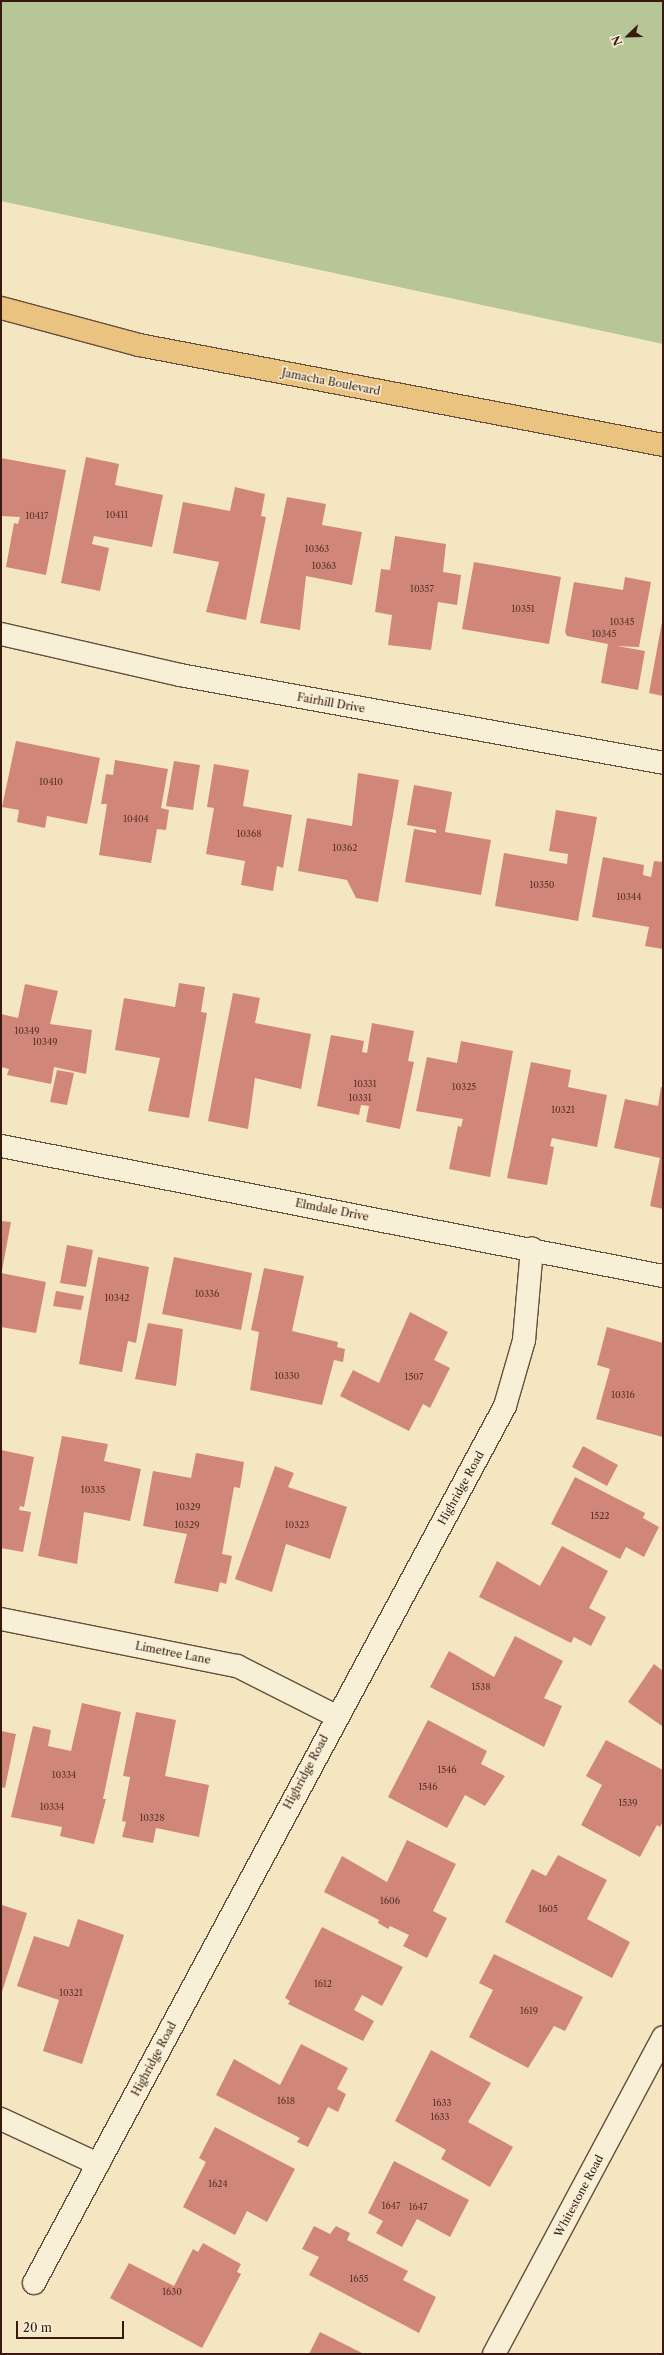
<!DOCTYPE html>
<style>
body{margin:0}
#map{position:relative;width:664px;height:2355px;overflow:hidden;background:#f5e6c2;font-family:"Libre Caslon Text",serif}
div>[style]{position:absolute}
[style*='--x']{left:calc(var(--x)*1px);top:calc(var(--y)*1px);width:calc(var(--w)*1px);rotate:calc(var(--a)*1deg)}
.green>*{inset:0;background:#b6c697}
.building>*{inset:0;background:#d08779}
.roads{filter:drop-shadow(1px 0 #674d3b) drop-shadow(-1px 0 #674d3b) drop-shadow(0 1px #674d3b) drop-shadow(0 -1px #674d3b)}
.street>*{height:22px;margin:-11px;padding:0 11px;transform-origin:11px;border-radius:11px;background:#f8efd7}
.secondary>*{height:22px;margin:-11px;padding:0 11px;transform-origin:11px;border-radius:11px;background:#f8efd7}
.primary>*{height:22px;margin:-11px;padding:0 11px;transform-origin:11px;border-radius:11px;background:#eac381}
span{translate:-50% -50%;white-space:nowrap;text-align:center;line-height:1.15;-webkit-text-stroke:3px #f8efd7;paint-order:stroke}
.number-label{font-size:9px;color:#5e3529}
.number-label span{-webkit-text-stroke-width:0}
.street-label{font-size:11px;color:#381a0e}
.frame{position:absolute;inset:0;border:2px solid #381a0e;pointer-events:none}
.north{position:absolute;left:608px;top:16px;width:40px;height:40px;-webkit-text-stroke:3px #f8efd7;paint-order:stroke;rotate:247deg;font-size:11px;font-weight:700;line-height:16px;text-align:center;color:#381a0e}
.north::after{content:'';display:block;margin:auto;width:14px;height:18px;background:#381a0e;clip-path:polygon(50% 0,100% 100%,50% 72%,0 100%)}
.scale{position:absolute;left:16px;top:2321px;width:108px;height:18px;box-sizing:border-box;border:2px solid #381a0e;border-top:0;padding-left:5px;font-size:12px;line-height:14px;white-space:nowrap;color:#381a0e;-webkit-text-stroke:3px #f8efd7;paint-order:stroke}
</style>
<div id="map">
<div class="green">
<i style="clip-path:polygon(1px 1px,663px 1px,663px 344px,1px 201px)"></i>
</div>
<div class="building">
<i style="clip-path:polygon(86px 457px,119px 464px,115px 485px,163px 495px,152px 547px,94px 536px,92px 544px,109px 548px,100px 591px,61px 583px)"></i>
<i style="clip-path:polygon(1px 458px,66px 470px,46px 575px,6px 567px,14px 523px,18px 524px,20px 517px,1px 516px)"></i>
<i style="clip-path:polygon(235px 487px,265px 494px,261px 516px,266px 517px,246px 620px,206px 612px,219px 562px,173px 553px,183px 502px,230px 511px)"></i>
<i style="clip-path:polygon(287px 497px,326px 504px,322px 525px,362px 532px,352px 585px,306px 576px,300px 630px,260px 623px)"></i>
<i style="clip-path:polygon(395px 536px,446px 544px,443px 572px,461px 575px,457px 605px,438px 602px,431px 650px,388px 645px,392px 615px,375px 612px,381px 569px,390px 570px)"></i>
<i style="clip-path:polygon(474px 562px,561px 577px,549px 644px,462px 629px)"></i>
<i style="clip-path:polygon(625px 577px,651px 582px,639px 647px,617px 646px,645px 651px,638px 690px,601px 683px,608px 644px,567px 636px,565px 632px,574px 582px,623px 590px)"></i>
<i style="clip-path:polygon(662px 622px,663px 622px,663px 696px,649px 693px)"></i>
<i style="clip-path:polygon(16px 741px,100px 758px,87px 824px,47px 816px,45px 828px,17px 822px,19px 810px,2px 807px)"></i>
<i style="clip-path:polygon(115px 760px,168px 769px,161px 808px,169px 810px,166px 830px,157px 829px,151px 863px,99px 855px,107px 804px,101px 804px,106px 774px,113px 775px)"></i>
<i style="clip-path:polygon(174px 761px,200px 765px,193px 810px,166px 806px)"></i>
<i style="clip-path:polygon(214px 764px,249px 770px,243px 806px,292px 815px,283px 868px,277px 866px,273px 891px,241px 885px,245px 861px,206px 854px,214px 808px,207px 807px)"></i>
<i style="clip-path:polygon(358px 773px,399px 780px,378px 902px,356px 898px,347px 880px,298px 871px,307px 818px,352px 826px)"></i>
<i style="clip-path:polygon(414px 785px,452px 792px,445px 832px,491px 840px,481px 895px,405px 882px,414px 829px,436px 833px,436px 830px,407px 825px)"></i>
<i style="clip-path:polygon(556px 810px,597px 817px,578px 921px,495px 906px,504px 853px,567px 864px,568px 854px,549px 851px)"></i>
<i style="clip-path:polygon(603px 857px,644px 865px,643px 875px,651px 877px,654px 861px,663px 862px,663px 949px,645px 946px,649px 927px,592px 917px)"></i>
<i style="clip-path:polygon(179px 983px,205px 987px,201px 1012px,207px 1013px,189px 1118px,148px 1111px,160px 1058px,115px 1050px,124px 998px,175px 1007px)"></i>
<i style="clip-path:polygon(25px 984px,58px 991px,50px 1024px,92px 1030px,86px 1074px,54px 1067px,51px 1084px,7px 1075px,9px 1069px,1px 1067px,1px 1014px,18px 1018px)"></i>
<i style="clip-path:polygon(233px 993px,260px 998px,255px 1023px,311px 1034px,301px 1089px,255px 1078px,248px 1129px,208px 1121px)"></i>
<i style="clip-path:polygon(372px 1023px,414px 1031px,408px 1061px,414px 1062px,400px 1129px,366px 1122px,369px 1106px,361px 1105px,359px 1115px,317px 1106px,331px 1035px,364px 1041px,362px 1052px,367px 1053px)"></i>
<i style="clip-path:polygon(461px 1041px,513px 1051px,490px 1177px,449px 1169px,458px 1126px,461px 1127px,463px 1119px,416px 1111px,427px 1057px,457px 1063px)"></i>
<i style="clip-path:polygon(531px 1062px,571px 1070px,568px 1087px,607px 1095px,597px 1147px,552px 1138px,550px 1146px,554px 1147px,547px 1185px,507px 1178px)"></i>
<i style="clip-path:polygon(57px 1070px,74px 1073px,67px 1105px,50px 1102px)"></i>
<i style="clip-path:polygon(661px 1087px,663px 1087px,663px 1209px,650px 1206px,660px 1158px,614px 1148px,625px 1099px,658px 1106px)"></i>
<i style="clip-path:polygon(1px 1221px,11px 1222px,2px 1270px,1px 1270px)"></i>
<i style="clip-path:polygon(67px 1245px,93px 1250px,86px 1287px,60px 1283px)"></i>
<i style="clip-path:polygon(98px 1257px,149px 1267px,136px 1343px,128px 1341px,122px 1372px,79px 1364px)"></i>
<i style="clip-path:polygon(174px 1257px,252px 1273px,241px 1330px,162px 1314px)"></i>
<i style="clip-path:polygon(264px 1268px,304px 1276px,292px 1331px,338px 1342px,337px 1347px,345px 1349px,343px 1362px,334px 1360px,322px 1405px,250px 1390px,259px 1332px,251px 1330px)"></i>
<i style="clip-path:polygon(1px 1273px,46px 1282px,36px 1333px,1px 1327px)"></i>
<i style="clip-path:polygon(56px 1291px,84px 1296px,81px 1310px,53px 1306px)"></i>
<i style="clip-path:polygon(410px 1312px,448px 1332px,434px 1360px,450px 1368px,430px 1408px,423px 1404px,409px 1431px,340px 1396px,353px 1370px,379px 1383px)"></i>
<i style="clip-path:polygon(148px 1323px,183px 1329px,176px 1386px,135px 1379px)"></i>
<i style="clip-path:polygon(607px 1327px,663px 1343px,663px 1437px,596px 1419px,610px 1369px,597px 1365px)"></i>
<i style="clip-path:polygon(62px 1436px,108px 1444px,104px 1461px,141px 1469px,130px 1521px,84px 1512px,77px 1564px,38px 1556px)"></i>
<i style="clip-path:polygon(583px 1446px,618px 1465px,607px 1486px,572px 1467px)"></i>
<i style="clip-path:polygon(1px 1450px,34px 1457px,24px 1507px,20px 1506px,19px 1510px,31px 1512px,23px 1552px,1px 1548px)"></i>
<i style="clip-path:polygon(196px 1453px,244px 1462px,240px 1488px,234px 1487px,222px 1554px,232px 1556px,226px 1584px,220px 1582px,218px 1592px,174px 1583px,187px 1534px,143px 1526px,153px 1471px,191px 1478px)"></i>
<i style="clip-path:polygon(275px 1466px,294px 1473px,288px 1487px,347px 1507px,330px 1559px,286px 1544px,272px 1592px,235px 1579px)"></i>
<i style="clip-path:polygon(575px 1477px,645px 1513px,643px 1518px,659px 1527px,644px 1557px,626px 1547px,620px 1559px,551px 1524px)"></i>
<i style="clip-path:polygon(562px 1546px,608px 1571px,589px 1608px,606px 1617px,591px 1646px,574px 1637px,571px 1643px,479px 1597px,497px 1561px,540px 1586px)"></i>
<i style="clip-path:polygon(515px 1636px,563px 1661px,544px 1698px,562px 1706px,544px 1747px,430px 1687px,449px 1651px,494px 1677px)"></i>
<i style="clip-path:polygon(654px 1664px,663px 1671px,662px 1726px,628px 1702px)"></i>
<i style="clip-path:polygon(82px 1703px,121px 1712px,103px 1799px,106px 1799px,94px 1844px,60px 1836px,62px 1827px,11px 1817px,33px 1726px,51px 1730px,48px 1746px,71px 1751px)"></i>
<i style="clip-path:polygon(136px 1712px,176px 1720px,165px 1776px,209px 1785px,199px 1837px,156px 1828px,153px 1843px,122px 1837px,126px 1822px,122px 1821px,130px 1777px,123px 1776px)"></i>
<i style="clip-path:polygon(428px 1720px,487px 1751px,481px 1764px,505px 1776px,485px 1806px,465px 1795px,447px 1828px,388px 1797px)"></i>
<i style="clip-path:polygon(1px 1731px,16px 1734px,5px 1788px,1px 1787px)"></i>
<i style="clip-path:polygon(606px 1740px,663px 1770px,663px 1821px,660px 1827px,657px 1825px,640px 1857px,581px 1825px,602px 1785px,586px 1776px)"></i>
<i style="clip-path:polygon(407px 1840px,456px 1864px,433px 1911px,447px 1918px,427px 1958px,403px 1946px,409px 1935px,390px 1926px,388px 1929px,378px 1923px,379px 1920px,324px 1892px,342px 1856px,387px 1882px)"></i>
<i style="clip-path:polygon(558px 1855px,607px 1880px,587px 1919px,630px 1942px,612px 1978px,505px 1922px,532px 1869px,546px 1876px)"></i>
<i style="clip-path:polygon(2px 1905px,27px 1913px,1px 1995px,1px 1907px)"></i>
<i style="clip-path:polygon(78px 1919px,124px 1935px,82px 2064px,43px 2051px,59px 2000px,17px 1986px,34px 1936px,69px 1947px)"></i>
<i style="clip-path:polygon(322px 1927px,403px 1967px,382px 2006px,362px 1995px,354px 2010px,374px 2021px,363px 2041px,288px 2004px,290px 2001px,285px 1998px)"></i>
<i style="clip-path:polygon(494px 1954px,583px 1997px,565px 2031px,554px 2026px,528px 2068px,469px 2037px,493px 1990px,479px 1983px)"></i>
<i style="clip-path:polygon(301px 2044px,348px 2068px,337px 2089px,346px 2094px,338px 2112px,328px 2107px,308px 2147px,297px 2142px,300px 2138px,216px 2095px,234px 2059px,280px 2085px)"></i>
<i style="clip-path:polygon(431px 2050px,491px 2083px,468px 2122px,513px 2147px,490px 2187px,441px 2159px,446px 2150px,395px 2121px)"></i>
<i style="clip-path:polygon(215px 2127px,295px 2169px,267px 2222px,247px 2211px,235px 2235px,183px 2207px,206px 2162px,199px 2158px)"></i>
<i style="clip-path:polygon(394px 2161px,469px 2200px,450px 2237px,417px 2219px,402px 2247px,376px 2233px,383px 2221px,368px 2213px)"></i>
<i style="clip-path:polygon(314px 2226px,330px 2234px,336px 2226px,350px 2233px,347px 2240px,408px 2271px,403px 2280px,436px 2297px,419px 2333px,309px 2275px,319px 2257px,302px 2249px)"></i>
<i style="clip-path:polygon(203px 2243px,241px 2264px,237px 2272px,241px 2274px,202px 2348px,110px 2298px,129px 2263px,174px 2286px,193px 2249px,198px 2252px)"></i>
<i style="clip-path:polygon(320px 2332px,364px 2354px,309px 2354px)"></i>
</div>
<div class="roads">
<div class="street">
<i style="--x:1;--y:634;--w:184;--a:12.9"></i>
<i style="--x:180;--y:675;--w:491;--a:10.3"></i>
<i style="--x:1;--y:1146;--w:675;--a:11.11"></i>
<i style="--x:1;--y:1619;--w:241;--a:11.3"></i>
<i style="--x:237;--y:1666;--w:111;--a:26.8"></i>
<i style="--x:1;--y:2119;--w:107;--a:24.9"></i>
<i style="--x:34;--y:2283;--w:995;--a:-61.76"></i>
<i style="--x:505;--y:1406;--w:69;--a:-73.9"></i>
<i style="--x:524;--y:1340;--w:92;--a:-85"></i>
</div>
<div class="secondary">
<i style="--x:494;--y:2354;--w:359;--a:-61.9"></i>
</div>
<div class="primary">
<i style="--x:1;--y:308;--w:143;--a:15"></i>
<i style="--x:139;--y:345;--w:533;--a:10.8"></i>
</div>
</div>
<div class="number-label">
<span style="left:117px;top:515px">10411</span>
<span style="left:37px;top:516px">10417</span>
<span style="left:317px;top:549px">10363</span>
<span style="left:324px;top:566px">10363</span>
<span style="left:422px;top:589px">10357</span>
<span style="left:523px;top:609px">10351</span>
<span style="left:622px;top:622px">10345</span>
<span style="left:604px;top:634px">10345</span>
<span style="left:51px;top:782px">10410</span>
<span style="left:136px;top:819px">10404</span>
<span style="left:249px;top:834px">10368</span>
<span style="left:345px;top:848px">10362</span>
<span style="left:542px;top:885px">10350</span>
<span style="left:629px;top:897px">10344</span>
<span style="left:27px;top:1031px">10349</span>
<span style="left:45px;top:1042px">10349</span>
<span style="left:365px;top:1084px">10331</span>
<span style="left:464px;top:1087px">10325</span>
<span style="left:360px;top:1098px">10331</span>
<span style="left:563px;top:1110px">10321</span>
<span style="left:207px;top:1294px">10336</span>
<span style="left:117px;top:1298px">10342</span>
<span style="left:287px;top:1376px">10330</span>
<span style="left:414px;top:1377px">1507</span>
<span style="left:623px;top:1395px">10316</span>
<span style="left:93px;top:1490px">10335</span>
<span style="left:188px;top:1507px">10329</span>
<span style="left:600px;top:1516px">1522</span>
<span style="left:187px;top:1525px">10329</span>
<span style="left:297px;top:1525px">10323</span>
<span style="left:481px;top:1687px">1538</span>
<span style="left:447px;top:1770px">1546</span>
<span style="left:64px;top:1775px">10334</span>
<span style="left:428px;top:1787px">1546</span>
<span style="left:628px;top:1803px">1539</span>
<span style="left:52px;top:1807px">10334</span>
<span style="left:152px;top:1818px">10328</span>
<span style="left:390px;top:1901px">1606</span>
<span style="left:548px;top:1909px">1605</span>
<span style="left:323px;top:1984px">1612</span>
<span style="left:71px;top:1993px">10321</span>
<span style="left:529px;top:2011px">1619</span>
<span style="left:286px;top:2101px">1618</span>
<span style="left:442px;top:2103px">1633</span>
<span style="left:440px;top:2117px">1633</span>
<span style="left:218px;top:2184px">1624</span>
<span style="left:391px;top:2206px">1647</span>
<span style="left:418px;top:2207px">1647</span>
<span style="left:359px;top:2279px">1655</span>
<span style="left:172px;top:2292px">1630</span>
</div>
<div class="street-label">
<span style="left:331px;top:382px;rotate:11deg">Jamacha Boulevard</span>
<span style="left:331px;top:703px;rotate:10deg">Fairhill Drive</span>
<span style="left:332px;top:1210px;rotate:11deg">Elmdale Drive</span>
<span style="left:461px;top:1488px;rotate:-61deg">Highridge Road</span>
<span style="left:173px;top:1653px;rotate:11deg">Limetree Lane</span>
<span style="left:306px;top:1772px;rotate:-62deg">Highridge Road</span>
<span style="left:154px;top:2059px;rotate:-62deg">Highridge Road</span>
<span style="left:579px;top:2196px;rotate:-62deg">Whitestone Road</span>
</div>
<div class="frame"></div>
<div class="north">N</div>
<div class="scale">20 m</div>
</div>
